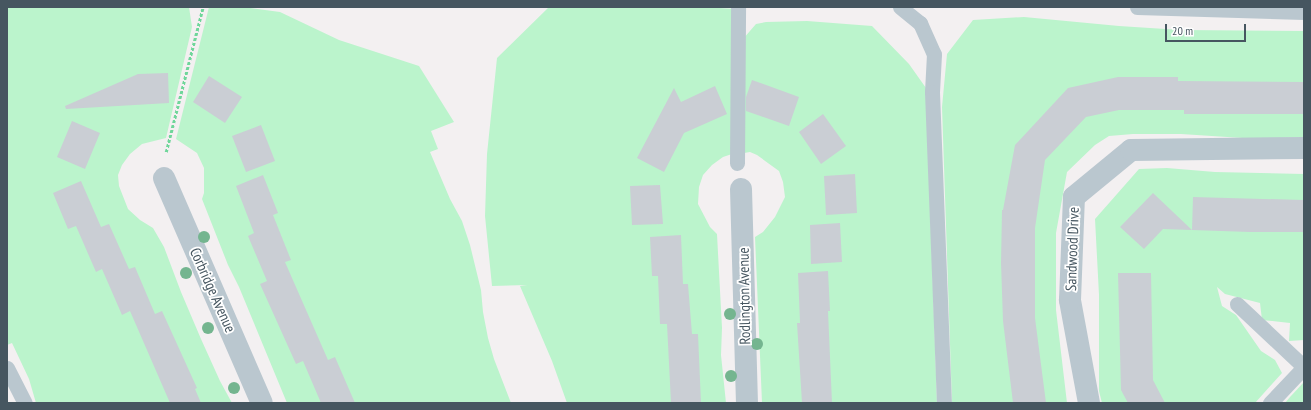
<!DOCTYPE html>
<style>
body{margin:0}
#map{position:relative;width:1311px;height:410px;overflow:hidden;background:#f3f0f1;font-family:"PT Sans Narrow",sans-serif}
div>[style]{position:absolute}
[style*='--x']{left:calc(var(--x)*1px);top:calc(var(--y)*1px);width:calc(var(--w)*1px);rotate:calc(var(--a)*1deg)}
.green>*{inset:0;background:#bbf4cc}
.building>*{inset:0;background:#caced4}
.path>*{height:2.5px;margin-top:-1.25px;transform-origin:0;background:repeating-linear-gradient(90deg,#6fd69a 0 3px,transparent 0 5px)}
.lane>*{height:15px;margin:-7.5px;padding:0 7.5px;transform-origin:7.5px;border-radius:7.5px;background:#bac7cf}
.street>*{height:22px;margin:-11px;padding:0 11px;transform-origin:11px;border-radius:11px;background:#bac7cf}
.trees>*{width:12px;height:12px;margin:-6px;border-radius:50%;background:#74b58f}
span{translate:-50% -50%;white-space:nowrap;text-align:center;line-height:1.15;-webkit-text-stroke:3.5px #fff;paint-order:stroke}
.street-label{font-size:15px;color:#465660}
.frame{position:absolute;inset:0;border:8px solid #465660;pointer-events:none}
.scale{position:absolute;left:1165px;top:24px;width:81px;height:18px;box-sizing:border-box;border:2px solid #465660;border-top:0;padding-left:5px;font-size:12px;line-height:14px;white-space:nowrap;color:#465660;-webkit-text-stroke:3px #fff;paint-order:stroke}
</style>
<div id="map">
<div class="green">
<i style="clip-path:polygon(7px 7px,189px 7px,192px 27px,166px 138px,142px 144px,130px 154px,122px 165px,118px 175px,119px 186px,128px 209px,140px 220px,153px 228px,164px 247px,181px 292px,201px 339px,220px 381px,232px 403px,36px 403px,29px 379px,12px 343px,7px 345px)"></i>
<i style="clip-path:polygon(209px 7px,243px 7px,280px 12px,339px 40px,419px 66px,454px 122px,431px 131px,438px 149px,430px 152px,450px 199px,462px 221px,470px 245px,481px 290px,483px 312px,488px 338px,494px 359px,511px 403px,287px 403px,239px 287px,228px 265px,202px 199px,204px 193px,204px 168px,197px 153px,176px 139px)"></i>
<i style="clip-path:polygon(549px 7px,704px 7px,735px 9px,735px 153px,723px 157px,712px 165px,703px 175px,699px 187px,698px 204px,710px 227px,717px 234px,722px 328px,721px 355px,726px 403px,567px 403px,552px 361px,520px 286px,527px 285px,492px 286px,485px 216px,487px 154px,497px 58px)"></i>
<i style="clip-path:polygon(1024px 17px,1119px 26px,1181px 30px,1304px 31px,1304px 137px,1258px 139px,1181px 134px,1133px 134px,1109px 136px,1095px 145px,1067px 172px,1056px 233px,1056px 310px,1067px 403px,952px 403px,942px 107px,947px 54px,973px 20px)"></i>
<i style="clip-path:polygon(807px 21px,872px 26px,909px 64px,926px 88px,937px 403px,762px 403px,755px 237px,763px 232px,775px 217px,785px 197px,783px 182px,779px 171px,757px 155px,750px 152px,744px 153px,743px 39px,756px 24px,766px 22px)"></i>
<i style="clip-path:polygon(1167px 168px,1215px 172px,1304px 174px,1304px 340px,1289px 341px,1290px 323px,1262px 320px,1260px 303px,1225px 294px,1217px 287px,1222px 306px,1236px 315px,1261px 351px,1275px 360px,1282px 373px,1255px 403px,1102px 403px,1099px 391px,1099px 295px,1095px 219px,1139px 169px)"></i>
<i style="clip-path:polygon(1304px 382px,1304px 403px,1285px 403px,1290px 397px)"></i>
</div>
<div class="building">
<i style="clip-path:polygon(168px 73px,169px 103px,66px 109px,65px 106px,138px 74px)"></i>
<i style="clip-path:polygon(209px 76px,242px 97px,225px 123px,193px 102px)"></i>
<i style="clip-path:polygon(1118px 77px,1178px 77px,1178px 81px,1304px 82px,1304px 114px,1184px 114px,1184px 110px,1119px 110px,1086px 117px,1045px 160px,1035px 228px,1035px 318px,1046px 403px,1013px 403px,1003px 321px,1001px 263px,1002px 210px,1003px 210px,1015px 145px,1068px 88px)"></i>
<i style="clip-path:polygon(752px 80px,799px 97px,789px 126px,746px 111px,746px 97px)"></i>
<i style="clip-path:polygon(715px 86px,727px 114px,684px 133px,664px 172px,637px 158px,674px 88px,681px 102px)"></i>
<i style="clip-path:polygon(823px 114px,846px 146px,821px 164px,799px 132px)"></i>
<i style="clip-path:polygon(72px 121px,100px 133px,85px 169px,57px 157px)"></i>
<i style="clip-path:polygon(261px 125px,275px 161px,246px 172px,232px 136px)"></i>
<i style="clip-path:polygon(855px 174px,857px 213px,826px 215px,824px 176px)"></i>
<i style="clip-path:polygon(263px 175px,278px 213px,273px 215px,291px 260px,285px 262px,328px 360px,335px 357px,355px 403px,321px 403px,303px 361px,296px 364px,260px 284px,267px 281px,248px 236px,254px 233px,236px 186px)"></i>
<i style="clip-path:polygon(81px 181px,101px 227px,109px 224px,129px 269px,135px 267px,155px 314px,162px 311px,197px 388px,195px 389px,201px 403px,170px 403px,130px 311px,122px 315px,102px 269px,96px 272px,76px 226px,68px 229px,53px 193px)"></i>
<i style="clip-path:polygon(660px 185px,663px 224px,632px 225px,630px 186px)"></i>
<i style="clip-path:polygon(1153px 193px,1192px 230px,1193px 197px,1304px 200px,1304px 232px,1250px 232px,1163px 229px,1144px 249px,1120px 227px)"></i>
<i style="clip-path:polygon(840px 223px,842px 262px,811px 264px,810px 225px)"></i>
<i style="clip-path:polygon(681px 235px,683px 284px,688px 284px,692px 334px,698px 334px,701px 403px,671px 403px,667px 324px,660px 324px,658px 276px,652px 276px,650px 237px)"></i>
<i style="clip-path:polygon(828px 271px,830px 311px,828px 311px,832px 403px,802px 403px,797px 323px,800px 323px,798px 273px)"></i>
<i style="clip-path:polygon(1118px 273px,1151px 273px,1153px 380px,1165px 403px,1128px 403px,1121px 390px)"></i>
</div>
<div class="path">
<i style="--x:166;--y:152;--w:150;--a:-75.7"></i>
</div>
<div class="lane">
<i style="--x:900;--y:7;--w:26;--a:39"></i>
<i style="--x:920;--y:23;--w:34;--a:66"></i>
<i style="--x:934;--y:54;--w:38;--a:93"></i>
<i style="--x:932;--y:92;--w:311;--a:87.8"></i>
<i style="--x:1137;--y:7;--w:167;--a:1.7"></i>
<i style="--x:737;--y:163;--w:156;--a:-89.6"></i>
<i style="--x:1237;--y:304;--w:92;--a:43.2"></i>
<i style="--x:7;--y:368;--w:39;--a:63"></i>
<i style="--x:1270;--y:403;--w:50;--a:-46.6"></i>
</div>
<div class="street">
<i style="--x:164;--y:178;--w:245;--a:66.5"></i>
<i style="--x:741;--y:189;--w:214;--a:88.4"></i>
<i style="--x:1089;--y:403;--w:105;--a:-100.5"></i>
<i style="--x:1070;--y:300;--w:103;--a:-87.8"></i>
<i style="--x:1074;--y:197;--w:74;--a:-39.5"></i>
<i style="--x:1131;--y:150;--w:173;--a:-0.7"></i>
</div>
<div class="trees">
<i style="left:204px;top:237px"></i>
<i style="left:186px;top:273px"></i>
<i style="left:730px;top:314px"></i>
<i style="left:208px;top:328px"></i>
<i style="left:757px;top:344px"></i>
<i style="left:731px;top:376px"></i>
<i style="left:234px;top:388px"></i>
</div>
<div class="street-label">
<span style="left:1072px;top:249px;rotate:-88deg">Sandwood Drive</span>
<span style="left:213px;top:290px;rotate:66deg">Corbridge Avenue</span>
<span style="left:744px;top:296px;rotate:-91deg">Rodlington Avenue</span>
</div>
<div class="frame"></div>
<div class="scale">20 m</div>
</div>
